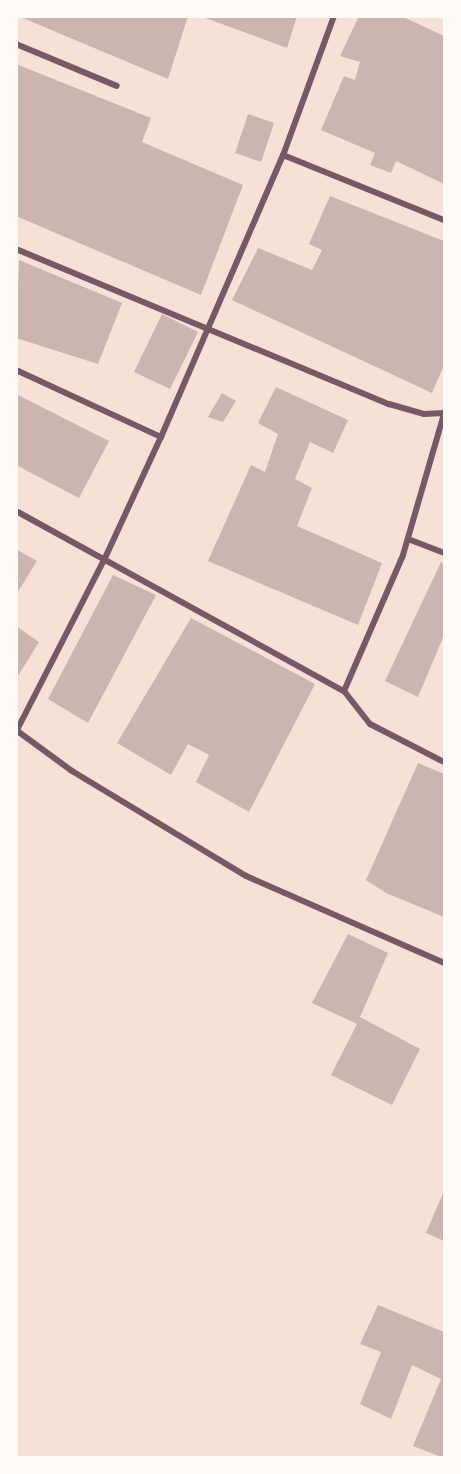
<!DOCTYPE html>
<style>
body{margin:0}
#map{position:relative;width:461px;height:1474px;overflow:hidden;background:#f7e1d7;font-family:Ubuntu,sans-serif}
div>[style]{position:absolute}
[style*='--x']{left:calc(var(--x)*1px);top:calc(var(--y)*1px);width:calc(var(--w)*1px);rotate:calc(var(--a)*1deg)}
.building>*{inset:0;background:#ccb4b1}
.minor>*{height:6px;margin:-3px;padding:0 3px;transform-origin:3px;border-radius:3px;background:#755966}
span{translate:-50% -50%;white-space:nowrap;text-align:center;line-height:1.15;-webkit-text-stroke:6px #fffaf5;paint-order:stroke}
.frame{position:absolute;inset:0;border:18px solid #fffaf5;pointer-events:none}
</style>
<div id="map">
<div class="building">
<i style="clip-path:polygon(18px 16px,188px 16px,168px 79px)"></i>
<i style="clip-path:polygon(200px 16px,297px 16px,287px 48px)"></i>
<i style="clip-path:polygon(359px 16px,401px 16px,444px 36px,444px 184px,396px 161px,391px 173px,370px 165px,375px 153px,321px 130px,344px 76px,355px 80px,360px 62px,340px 56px)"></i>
<i style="clip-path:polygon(16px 64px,151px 118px,142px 142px,243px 185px,201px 295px,16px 216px)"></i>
<i style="clip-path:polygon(248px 114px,274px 123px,261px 162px,235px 153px)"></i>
<i style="clip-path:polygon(330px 196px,444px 241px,444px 365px,432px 393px,232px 300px,258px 248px,312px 270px,322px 250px,309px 244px)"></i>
<i style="clip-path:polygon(19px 260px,122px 303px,98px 364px,16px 338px)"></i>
<i style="clip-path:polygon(162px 314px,198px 332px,170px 389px,134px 372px)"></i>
<i style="clip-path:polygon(276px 387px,348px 420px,333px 453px,310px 442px,295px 479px,312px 488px,297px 526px,382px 563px,358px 625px,208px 561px,251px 465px,265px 472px,278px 434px,258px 423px)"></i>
<i style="clip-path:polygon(222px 393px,236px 401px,223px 422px,208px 417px)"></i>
<i style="clip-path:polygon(16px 394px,109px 441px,79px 498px,16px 465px)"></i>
<i style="clip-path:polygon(16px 549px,37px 561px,16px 595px)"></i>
<i style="clip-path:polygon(441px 562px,444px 564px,444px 635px,418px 697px,385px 681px)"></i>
<i style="clip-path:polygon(113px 575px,156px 595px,88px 723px,48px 699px)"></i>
<i style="clip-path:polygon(191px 618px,315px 684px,249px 812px,196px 782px,209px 755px,188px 744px,171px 775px,117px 743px)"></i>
<i style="clip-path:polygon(16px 626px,39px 642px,16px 679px)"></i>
<i style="clip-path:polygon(418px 763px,444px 774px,444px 917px,386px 893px,366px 880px)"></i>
<i style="clip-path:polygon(348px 934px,388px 953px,360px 1017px,420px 1049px,392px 1105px,331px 1075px,357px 1024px,312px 1003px)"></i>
<i style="clip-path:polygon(444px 1191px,444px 1241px,426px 1233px)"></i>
<i style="clip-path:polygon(378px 1305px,444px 1332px,444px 1458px,413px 1446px,441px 1379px,412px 1365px,391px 1419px,360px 1404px,381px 1352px,360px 1344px)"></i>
</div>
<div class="minor">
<i style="--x:334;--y:16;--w:148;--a:110.1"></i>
<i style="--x:283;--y:155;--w:174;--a:22"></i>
<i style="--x:16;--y:44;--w:109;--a:22.6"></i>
<i style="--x:16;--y:249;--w:404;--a:22.6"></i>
<i style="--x:389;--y:404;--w:36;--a:16"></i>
<i style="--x:424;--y:414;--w:20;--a:-3"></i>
<i style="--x:16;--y:370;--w:160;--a:24.8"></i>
<i style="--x:16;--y:511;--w:374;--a:28.8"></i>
<i style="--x:344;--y:691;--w:42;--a:51.8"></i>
<i style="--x:370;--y:724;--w:83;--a:27.2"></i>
<i style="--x:408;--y:539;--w:39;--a:21"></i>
<i style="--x:344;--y:691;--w:148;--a:-66.5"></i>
<i style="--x:403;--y:555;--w:147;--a:-73.8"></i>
<i style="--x:16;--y:730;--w:69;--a:36.2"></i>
<i style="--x:72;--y:771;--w:203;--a:31.1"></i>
<i style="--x:246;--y:876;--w:216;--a:23.7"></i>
<i style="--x:17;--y:730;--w:193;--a:-62.9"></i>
<i style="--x:105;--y:558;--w:133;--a:-65.2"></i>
<i style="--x:161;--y:437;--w:307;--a:-66.6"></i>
</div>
<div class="frame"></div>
</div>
